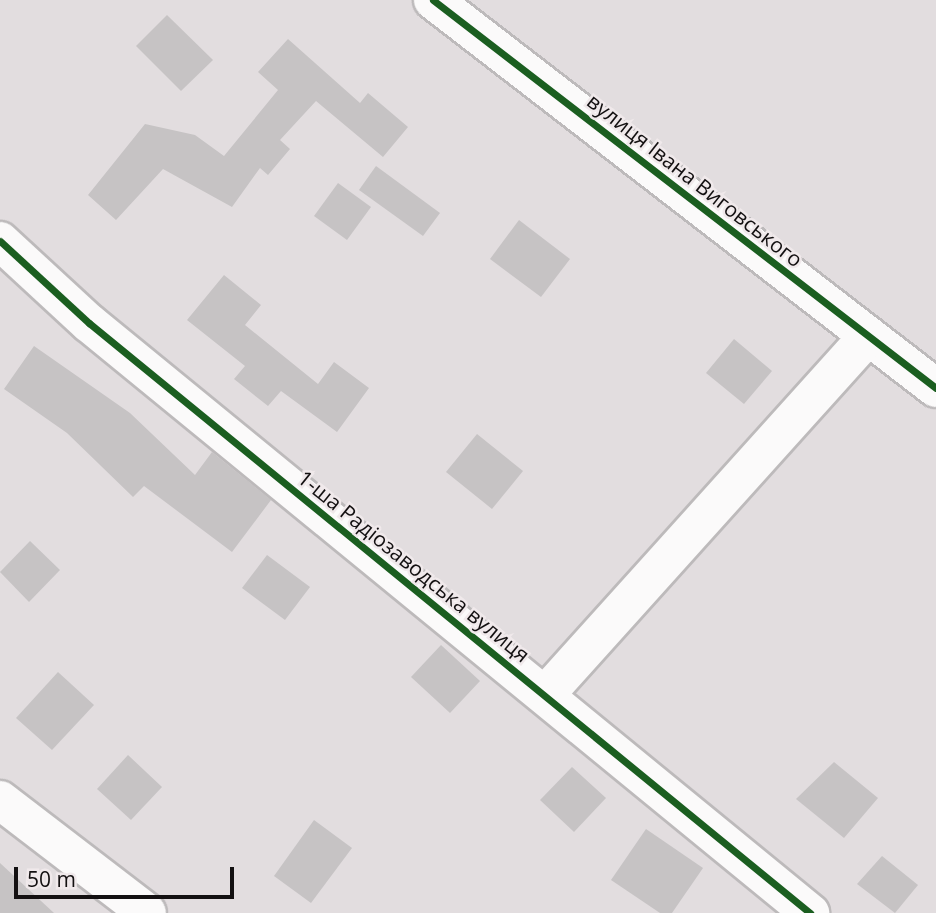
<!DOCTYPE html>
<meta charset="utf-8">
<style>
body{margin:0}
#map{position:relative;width:936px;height:913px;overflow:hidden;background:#e2dddf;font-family:"Open Sans",sans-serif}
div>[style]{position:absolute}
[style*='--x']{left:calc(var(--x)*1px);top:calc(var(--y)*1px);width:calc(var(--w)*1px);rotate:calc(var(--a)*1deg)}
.building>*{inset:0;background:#c6c3c4}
.roads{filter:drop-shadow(2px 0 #bdbabb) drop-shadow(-2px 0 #bdbabb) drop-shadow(0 2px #bdbabb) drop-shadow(0 -2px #bdbabb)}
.minor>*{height:38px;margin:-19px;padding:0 19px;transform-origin:19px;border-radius:19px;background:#fbfafa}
.cycleway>*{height:7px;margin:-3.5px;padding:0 3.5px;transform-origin:3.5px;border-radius:3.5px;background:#1b5e20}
span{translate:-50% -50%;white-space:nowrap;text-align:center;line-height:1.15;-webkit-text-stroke:5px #f0e9eb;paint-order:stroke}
.street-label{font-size:21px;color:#131011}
.scale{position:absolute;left:14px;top:867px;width:220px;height:32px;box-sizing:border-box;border:4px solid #131011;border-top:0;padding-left:9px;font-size:21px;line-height:24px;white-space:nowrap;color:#131011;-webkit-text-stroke:5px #f0e9eb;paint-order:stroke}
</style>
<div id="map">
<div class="building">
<i style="clip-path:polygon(167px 15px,213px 60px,181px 91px,136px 46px)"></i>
<i style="clip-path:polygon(288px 39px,360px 103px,368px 93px,408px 127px,383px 157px,316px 101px,280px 140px,290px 149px,268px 175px,260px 168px,232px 207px,163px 169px,116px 220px,88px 195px,145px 124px,195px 135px,224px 156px,278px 90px,258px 72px)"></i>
<i style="clip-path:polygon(376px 166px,440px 213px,423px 236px,359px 190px)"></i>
<i style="clip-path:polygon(338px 183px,371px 207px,347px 240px,314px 216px)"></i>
<i style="clip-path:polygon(519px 220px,570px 259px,541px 297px,490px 259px)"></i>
<i style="clip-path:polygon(224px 275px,261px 305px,245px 325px,318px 384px,334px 362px,369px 388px,337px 432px,281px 391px,268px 406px,234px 379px,245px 366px,187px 320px)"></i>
<i style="clip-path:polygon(734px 339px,772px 371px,744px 404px,706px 373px)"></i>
<i style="clip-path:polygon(34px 346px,130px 413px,195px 475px,212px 452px,271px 500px,232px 552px,144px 486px,133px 497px,67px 433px,4px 389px)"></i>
<i style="clip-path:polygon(477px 434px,523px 471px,492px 509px,446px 472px)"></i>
<i style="clip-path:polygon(30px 541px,60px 570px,29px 602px,0 572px)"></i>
<i style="clip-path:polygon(267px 555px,310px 587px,285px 620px,242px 588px)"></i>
<i style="clip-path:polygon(441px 645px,480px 681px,450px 713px,411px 677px)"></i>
<i style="clip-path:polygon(58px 672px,94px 705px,52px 750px,16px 718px)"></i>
<i style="clip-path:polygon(128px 755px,162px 787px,131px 820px,97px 789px)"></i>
<i style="clip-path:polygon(834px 762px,878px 798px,844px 838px,796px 799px)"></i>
<i style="clip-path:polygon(572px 767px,606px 798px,574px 832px,540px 800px)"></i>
<i style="clip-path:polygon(314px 820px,352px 848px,311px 903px,274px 876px)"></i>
<i style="clip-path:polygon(646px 829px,703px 868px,672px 913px,660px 913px,611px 880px)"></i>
<i style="clip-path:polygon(882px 856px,918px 885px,895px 913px,857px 884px)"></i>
<i style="clip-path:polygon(0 863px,54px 913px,0 913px)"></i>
</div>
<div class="roads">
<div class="minor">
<i style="--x:433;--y:0;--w:635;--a:37.65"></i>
<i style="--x:0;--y:241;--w:121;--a:42.7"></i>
<i style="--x:89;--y:323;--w:932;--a:39.29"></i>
<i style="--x:545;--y:695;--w:483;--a:-48"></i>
<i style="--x:0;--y:800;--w:185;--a:37.5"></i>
</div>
</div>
<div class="cycleway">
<i style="--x:433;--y:0;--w:635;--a:37.65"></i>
<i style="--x:0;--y:241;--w:121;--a:42.7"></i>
<i style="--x:89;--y:323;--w:932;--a:39.29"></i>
</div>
<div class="street-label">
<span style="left:695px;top:180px;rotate:38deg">вулиця Івана Виговського</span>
<span style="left:414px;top:566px;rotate:39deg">1-ша Радіозаводська вулиця</span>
</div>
<div class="scale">50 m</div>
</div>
